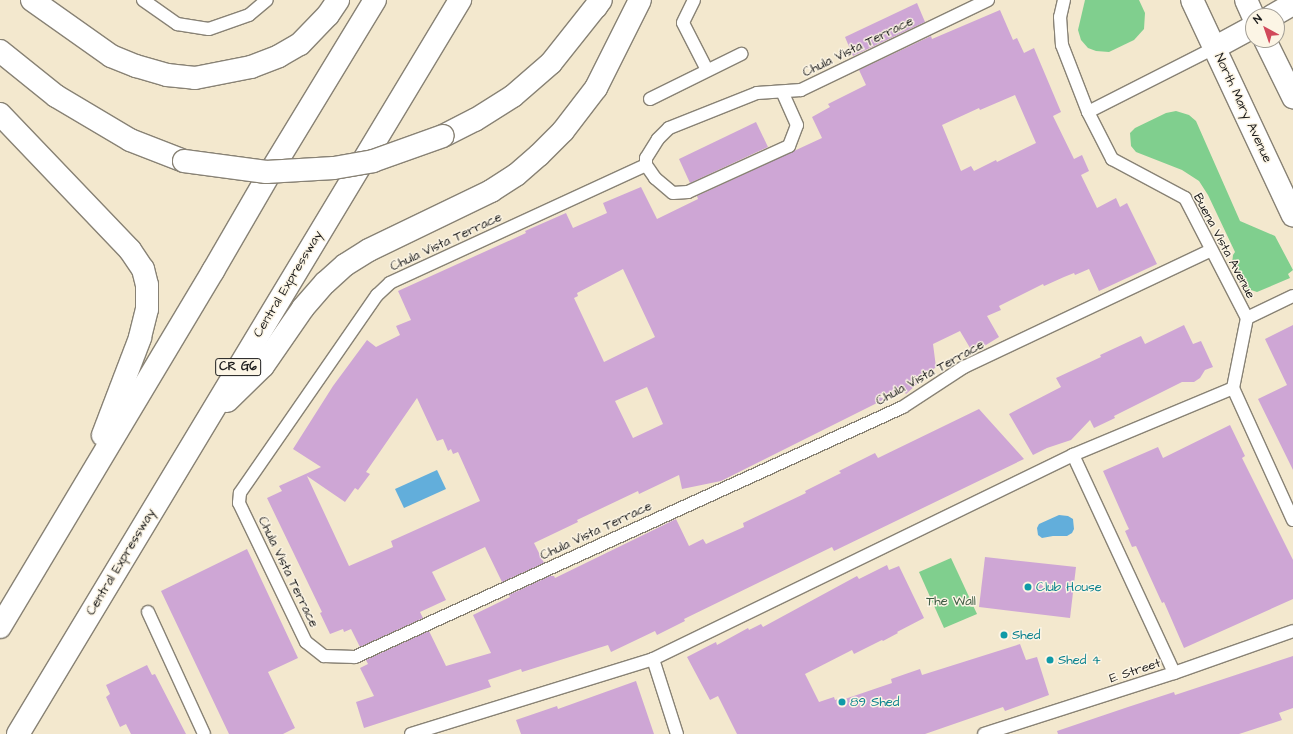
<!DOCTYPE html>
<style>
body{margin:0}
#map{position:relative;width:1293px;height:734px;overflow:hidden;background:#f3e8ce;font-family:"Architects Daughter",sans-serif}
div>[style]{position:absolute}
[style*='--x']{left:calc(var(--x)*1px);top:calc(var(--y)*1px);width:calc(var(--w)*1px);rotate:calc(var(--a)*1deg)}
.green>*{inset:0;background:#80cf8e}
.water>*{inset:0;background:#62aedb}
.building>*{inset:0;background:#cea6d5}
.roads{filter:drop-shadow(1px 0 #888275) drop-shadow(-1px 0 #888275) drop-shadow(0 1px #888275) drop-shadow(0 -1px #888275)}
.lane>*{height:12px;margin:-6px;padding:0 6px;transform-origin:6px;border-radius:6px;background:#fff}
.secondary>*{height:22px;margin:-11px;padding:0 11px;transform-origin:11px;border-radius:11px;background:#fff}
.highway>*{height:22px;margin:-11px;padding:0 11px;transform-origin:11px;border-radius:11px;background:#fff}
.bridges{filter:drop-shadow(1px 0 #888275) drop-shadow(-1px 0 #888275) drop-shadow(0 1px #888275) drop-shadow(0 -1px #888275)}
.secondary-bridge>*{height:22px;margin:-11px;padding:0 11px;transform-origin:11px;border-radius:11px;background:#fff}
.dots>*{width:11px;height:11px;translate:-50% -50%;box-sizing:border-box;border:2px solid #fcf5e5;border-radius:50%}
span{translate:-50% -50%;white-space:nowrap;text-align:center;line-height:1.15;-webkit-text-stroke:3px #fcf5e5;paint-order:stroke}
.shield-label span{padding:1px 3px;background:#fcf5e5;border:1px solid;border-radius:3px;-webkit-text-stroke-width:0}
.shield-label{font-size:12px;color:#1c1c1c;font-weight:700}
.street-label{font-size:13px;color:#1c1c1c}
.culture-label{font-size:13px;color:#0d838f}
.left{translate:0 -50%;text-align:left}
.park-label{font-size:13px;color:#3f5b44}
.north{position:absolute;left:1245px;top:8px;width:40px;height:40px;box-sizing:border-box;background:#fcf5e5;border:1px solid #a29e95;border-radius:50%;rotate:320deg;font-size:11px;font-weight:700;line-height:16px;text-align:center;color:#1c1c1c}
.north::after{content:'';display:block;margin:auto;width:14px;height:18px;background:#d1495b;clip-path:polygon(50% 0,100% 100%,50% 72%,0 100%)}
</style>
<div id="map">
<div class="green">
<i style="clip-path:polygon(1085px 0,1139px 0,1145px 13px,1144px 29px,1134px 40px,1109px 52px,1096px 51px,1088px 48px,1081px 40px,1078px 30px)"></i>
<i style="clip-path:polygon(1176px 111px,1189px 115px,1196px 121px,1240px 221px,1275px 236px,1293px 270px,1288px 274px,1290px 278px,1257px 292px,1245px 288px,1232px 264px,1233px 255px,1235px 252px,1208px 195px,1199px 181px,1182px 170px,1136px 152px,1131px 146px,1130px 133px,1135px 128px,1166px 113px)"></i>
<i style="clip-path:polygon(951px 558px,977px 614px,944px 628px,919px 572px)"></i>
</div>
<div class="water">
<i style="clip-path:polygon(437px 470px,446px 489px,404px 508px,395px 489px)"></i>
<i style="clip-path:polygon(1059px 515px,1068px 516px,1073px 519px,1074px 529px,1072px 533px,1067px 536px,1053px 536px,1042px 538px,1038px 535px,1037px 528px,1039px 524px)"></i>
</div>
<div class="building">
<i style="clip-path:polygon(917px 3px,925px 22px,853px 56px,845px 37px)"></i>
<i style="clip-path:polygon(evenodd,1000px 10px,1013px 40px,1017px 38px,1024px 53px,1034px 48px,1061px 112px,1053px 116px,1074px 159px,1082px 155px,1089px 171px,1081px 175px,1097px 208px,1116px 198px,1120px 207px,1127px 203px,1157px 264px,1099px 291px,1089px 269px,1075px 275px,1074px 273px,1064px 277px,1044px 286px,1043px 284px,999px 306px,1001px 310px,987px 316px,999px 337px,973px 353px,960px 331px,933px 344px,936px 367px,906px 394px,903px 390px,721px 481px,682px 489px,679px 475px,639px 494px,638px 491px,577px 520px,578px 522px,534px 543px,544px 563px,502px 582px,485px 547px,449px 564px,432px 572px,446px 600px,420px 612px,423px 618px,360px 647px,351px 629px,344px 632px,343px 629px,330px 634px,320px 613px,322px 612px,267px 498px,282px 491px,279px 486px,321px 467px,293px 449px,333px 386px,367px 340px,376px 347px,400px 335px,396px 326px,411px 320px,398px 291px,526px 233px,525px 231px,566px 213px,573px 228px,607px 213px,603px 203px,641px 187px,657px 219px,698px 199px,697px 196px,822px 138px,812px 117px,830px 107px,828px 104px,866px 85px,859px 70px,931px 36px,932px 39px,1000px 10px,1015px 95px,1036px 143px,997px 162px,996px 160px,974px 171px,971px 166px,961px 171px,942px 125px,979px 108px,980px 110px,1015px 95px,1000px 10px,623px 269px,655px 337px,604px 362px,574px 298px,578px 296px,577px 293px,623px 269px,1000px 10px,647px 387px,663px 424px,633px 438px,615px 401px,647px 387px,1000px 10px,417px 398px,437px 441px,443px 439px,448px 451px,451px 449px,453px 454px,458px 452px,480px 501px,391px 541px,393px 547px,349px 566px,307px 476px,345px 502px,355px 488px,358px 490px,370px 474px,366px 472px,417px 398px)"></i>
<i style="clip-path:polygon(756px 122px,768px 147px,690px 183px,679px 159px)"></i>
<i style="clip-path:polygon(1184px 325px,1193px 344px,1201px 341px,1213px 367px,1205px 370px,1200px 378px,1194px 382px,1182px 382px,1114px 416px,1115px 418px,1094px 428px,1090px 420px,1071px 440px,1047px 448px,1033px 455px,1009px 414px,1061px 387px,1056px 378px,1101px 357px,1100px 355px,1141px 336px,1145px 344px)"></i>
<i style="clip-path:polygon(1293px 325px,1293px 470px,1258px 399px,1287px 385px,1265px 339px)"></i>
<i style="clip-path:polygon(979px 409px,1024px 459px,834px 551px,832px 547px,684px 619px,685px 621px,657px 635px,655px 631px,611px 652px,608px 645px,522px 672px,521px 669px,488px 680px,491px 687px,364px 728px,356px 702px,374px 696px,360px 668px,368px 664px,366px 660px,429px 631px,446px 666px,491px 653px,473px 615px,510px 597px,509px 595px,550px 576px,554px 576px,555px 578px,676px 519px,689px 546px,703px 539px,706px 544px,744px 527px,743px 523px,806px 493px,805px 491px,841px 473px,839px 471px,875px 453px,878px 458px)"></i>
<i style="clip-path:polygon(1230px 425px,1245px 456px,1242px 458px,1293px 560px,1293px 599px,1184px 648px,1164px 602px,1162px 603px,1136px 546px,1132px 547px,1125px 531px,1129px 529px,1127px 525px,1103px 471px,1158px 447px,1163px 458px)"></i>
<i style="clip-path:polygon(247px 549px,298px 658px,268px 672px,295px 728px,283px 734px,229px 734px,161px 591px)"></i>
<i style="clip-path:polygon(985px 557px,1076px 567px,1070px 618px,979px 607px)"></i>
<i style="clip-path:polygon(887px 565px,889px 570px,899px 566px,924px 618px,897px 632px,898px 633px,883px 641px,882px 640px,854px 654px,852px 650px,805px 674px,819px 702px,834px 697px,835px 700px,845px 697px,845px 699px,892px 683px,891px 679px,920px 669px,922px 675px,1020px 644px,1026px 660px,1037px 657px,1049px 695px,1005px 711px,1003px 707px,925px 734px,737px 734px,718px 696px,710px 700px,687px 657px,716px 642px,717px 645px,748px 628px,749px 630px,761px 624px,763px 627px,857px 576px,859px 579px)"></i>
<i style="clip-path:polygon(1293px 656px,1293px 708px,1279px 713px,1282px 720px,1239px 734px,1058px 734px,1057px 731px,1128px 707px,1174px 692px,1175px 695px)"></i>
<i style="clip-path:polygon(147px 665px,152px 675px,155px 674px,186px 734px,131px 734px,126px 724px,120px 727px,106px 697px,110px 694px,106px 685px)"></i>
<i style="clip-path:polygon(636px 681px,654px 734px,521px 734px,516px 720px,557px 706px,558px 709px)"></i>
</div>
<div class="roads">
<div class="lane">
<i style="--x:143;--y:0;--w:42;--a:35.2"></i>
<i style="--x:177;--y:24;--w:32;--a:9"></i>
<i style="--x:209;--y:29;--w:42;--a:-19.3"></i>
<i style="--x:249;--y:15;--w:23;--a:-40"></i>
<i style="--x:694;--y:0;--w:25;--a:116"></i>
<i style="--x:683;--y:23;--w:53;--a:62.9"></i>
<i style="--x:988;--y:0;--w:208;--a:154.3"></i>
<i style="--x:801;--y:90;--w:44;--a:176.1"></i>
<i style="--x:757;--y:93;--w:95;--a:158.3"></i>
<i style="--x:669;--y:128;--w:16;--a:135"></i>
<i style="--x:658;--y:139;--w:22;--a:122"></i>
<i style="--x:646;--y:158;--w:7;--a:90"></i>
<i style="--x:646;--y:165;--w:282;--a:155.3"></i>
<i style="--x:390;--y:283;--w:18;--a:137"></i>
<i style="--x:377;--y:295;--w:241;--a:124.7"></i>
<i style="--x:240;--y:493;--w:10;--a:96"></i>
<i style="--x:239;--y:503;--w:154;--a:64.3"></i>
<i style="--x:306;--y:642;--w:23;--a:38"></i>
<i style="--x:324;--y:656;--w:31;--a:2"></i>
<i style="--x:355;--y:657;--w:602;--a:-24.52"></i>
<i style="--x:903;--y:407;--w:73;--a:-33.3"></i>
<i style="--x:964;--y:367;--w:273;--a:-25.3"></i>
<i style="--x:1064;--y:0;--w:17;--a:103"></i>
<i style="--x:1060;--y:17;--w:28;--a:86"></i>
<i style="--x:1062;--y:45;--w:72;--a:68.8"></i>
<i style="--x:1088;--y:112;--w:53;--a:62.9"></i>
<i style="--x:1112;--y:159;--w:83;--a:28.1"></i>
<i style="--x:1185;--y:198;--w:135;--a:62.7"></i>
<i style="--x:650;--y:99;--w:102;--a:-26.3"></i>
<i style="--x:1088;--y:112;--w:144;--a:-26.9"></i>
<i style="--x:646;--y:165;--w:16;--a:55"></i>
<i style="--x:655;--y:178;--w:23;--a:40"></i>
<i style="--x:673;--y:193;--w:15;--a:-4"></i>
<i style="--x:688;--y:192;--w:111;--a:-24.5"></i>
<i style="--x:789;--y:146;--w:22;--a:-69"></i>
<i style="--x:797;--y:125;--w:36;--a:-114"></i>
<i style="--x:1233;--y:388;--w:145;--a:65.6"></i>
<i style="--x:1233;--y:388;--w:71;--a:-78.7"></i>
<i style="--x:1247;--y:318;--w:51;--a:-25.6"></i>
<i style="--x:1073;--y:455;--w:240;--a:65.1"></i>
<i style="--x:148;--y:612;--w:134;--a:65.3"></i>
<i style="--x:653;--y:659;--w:79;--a:72.3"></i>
<i style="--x:411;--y:734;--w:253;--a:-17.2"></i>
<i style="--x:653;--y:659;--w:467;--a:-25.9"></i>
<i style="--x:1073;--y:455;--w:173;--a:-22.7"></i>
<i style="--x:984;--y:734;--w:200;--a:-17.8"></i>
<i style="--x:1174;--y:673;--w:126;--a:-19.4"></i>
</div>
<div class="secondary">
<i style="--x:1192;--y:0;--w:238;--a:64.9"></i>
<i style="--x:1246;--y:0;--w:17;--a:66"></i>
<i style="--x:1272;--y:16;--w:24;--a:-30"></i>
<i style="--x:1265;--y:40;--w:64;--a:63.8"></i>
<i style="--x:1216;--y:47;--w:42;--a:-28.4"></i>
<i style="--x:0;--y:51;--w:72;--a:38.8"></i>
<i style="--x:56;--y:96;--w:86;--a:30.7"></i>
<i style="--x:130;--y:140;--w:58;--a:21.3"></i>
<i style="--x:443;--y:136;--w:36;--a:-27"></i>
<i style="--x:475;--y:120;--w:45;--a:-32.3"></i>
<i style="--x:513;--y:96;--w:50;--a:-41"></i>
<i style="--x:551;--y:63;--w:80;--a:-51.6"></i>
</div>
<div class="highway">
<i style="--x:32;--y:0;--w:97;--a:35.3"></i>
<i style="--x:111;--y:56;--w:27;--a:22"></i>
<i style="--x:136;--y:66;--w:32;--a:16"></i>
<i style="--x:167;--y:75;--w:28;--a:6"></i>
<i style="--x:195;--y:78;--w:57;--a:-11.1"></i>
<i style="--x:251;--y:67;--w:30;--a:-21"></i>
<i style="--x:279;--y:56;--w:24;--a:-30"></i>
<i style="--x:300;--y:44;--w:40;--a:-46"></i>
<i style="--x:328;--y:15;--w:18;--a:-56"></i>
<i style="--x:596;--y:7;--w:8;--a:-60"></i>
<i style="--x:0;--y:114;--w:188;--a:46.3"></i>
<i style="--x:130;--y:250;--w:23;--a:56"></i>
<i style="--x:143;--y:269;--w:16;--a:76"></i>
<i style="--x:147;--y:285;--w:24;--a:90"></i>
<i style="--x:147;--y:309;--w:30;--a:104"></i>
<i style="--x:140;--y:338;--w:104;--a:110.9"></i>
<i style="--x:227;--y:401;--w:50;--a:-44.2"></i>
<i style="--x:263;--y:366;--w:70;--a:-55.4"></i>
<i style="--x:303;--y:308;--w:33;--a:-49"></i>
<i style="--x:325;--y:283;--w:27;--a:-42"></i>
<i style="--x:345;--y:265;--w:28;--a:-32"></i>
<i style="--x:369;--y:250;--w:136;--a:-25.8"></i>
<i style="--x:491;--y:191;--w:30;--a:-33"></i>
<i style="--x:516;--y:175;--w:30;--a:-41"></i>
<i style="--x:539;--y:155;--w:34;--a:-45"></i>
<i style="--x:563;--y:131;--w:54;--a:-52.5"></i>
<i style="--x:596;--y:88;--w:98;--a:-63.4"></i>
<i style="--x:0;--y:627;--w:415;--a:-59.1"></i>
<i style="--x:213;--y:271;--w:116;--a:-59.9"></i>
<i style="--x:271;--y:171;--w:200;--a:-58.7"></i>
<i style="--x:18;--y:734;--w:857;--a:-58.94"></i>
</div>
</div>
<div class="bridges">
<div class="secondary-bridge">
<i style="--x:184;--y:161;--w:83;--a:7.6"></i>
<i style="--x:266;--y:172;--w:68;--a:-3.4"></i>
<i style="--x:334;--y:168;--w:40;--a:-10"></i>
<i style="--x:373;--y:161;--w:74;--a:-19.7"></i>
</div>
</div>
<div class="dots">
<i style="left:1028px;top:587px;background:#0f9aa8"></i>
<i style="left:1004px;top:635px;background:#0f9aa8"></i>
<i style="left:1050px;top:660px;background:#0f9aa8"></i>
<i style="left:842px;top:702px;background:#0f9aa8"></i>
</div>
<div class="shield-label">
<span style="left:238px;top:367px">CR G6</span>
</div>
<div class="street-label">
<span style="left:858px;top:47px;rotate:-26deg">Chula Vista Terrace</span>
<span style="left:1243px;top:108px;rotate:65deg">North Mary Avenue</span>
<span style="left:446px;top:242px;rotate:-25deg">Chula Vista Terrace</span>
<span style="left:1224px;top:246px;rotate:62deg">Buena Vista Avenue</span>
<span style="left:288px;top:284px;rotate:-59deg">Central Expressway</span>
<span style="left:930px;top:373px;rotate:-29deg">Chula Vista Terrace</span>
<span style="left:596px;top:531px;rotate:-25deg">Chula Vista Terrace</span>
<span style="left:121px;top:562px;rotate:-59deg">Central Expressway</span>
<span style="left:288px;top:572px;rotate:64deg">Chula Vista Terrace</span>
<span style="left:1135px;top:671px;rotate:-18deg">E Street</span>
</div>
<div class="culture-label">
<span class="left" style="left:1036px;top:587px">Club House</span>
<span class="left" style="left:1012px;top:635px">Shed</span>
<span class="left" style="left:1058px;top:660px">Shed 4</span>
<span class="left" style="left:850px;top:702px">89 Shed</span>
</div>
<div class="park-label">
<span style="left:951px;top:601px">The Wall</span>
</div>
<div class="north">N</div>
</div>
